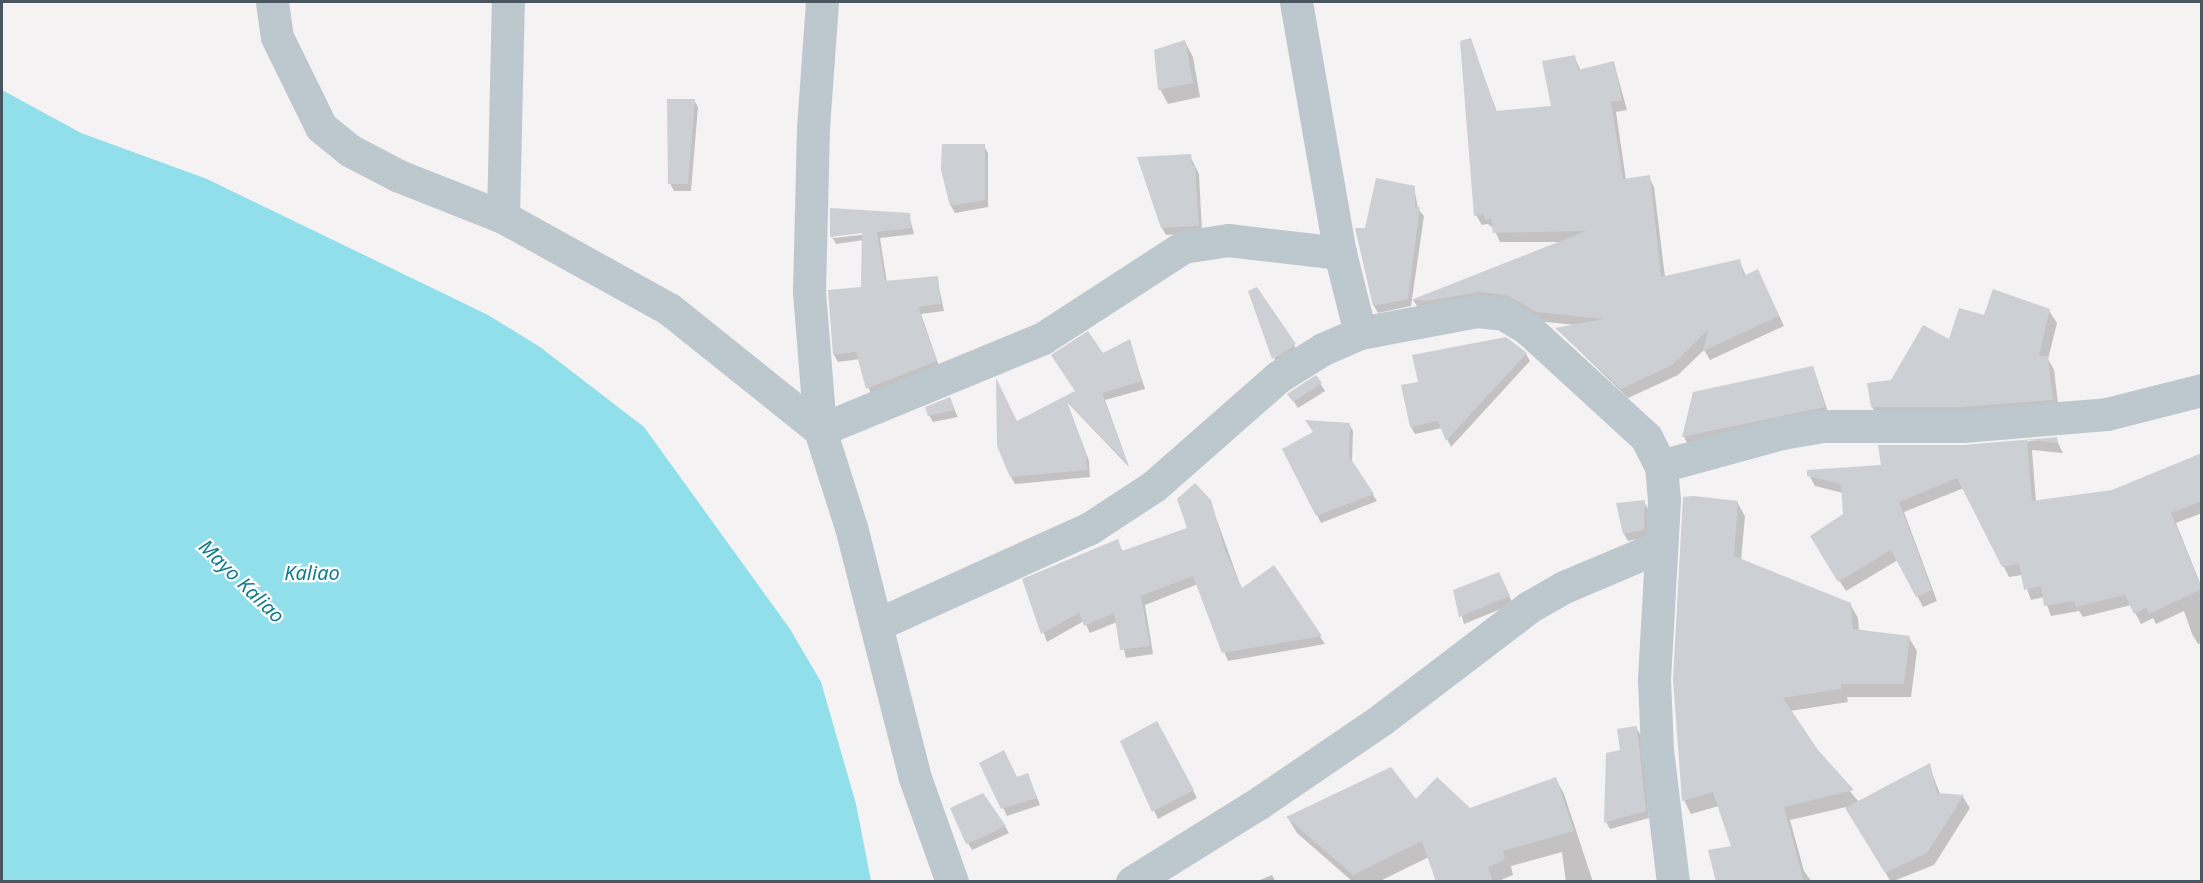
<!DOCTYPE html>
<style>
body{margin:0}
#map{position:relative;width:2203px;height:883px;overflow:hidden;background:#f4f2f2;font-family:"Noto Sans",sans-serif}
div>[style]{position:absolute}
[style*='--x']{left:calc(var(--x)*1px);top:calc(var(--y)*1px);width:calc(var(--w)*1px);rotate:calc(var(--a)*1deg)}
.water>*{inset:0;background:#90dfeb}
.shadow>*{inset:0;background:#0003}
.building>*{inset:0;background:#cccfd4}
.minor>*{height:33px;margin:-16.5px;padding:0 16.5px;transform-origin:16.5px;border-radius:16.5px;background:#bdc7ce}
span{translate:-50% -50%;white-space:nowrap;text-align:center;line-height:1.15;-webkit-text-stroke:4.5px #fff;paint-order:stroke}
.water-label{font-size:20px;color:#0f7c8e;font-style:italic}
.frame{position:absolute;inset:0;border:3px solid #49565f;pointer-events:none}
</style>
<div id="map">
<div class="water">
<i style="clip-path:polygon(2px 90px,81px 133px,207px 179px,488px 315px,540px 347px,644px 427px,790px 629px,821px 682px,856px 804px,871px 881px,2px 881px)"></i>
</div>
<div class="shadow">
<i style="clip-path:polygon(1470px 40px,1497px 112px,1553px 107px,1574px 56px,1581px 71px,1614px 63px,1627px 110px,1616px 112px,1626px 180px,1649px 177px,1654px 187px,1665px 277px,1739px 260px,1746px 276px,1758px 271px,1784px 326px,1710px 360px,1704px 350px,1678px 375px,1628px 398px,1557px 329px,1576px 325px,1419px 309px,1413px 300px,1563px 242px,1500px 242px,1494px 229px,1488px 224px,1482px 225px,1476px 215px)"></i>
<i style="clip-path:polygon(1185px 42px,1193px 57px,1200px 97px,1168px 104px,1160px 89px)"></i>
<i style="clip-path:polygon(694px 100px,698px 107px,691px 191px,674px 191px,670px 183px)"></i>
<i style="clip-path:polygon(984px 146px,988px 153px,988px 207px,955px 213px,951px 206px)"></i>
<i style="clip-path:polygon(1190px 156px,1199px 174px,1202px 232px,1166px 235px,1162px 228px)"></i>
<i style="clip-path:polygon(1414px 187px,1418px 209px,1424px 216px,1411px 306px,1378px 313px,1374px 306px,1366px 229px)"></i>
<i style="clip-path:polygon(evenodd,831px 210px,909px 215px,914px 234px,880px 238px,887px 283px,937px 278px,944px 311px,921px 314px,940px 369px,871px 395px,860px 359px,838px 362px,834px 355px,829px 291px,862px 289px,864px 240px,836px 244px,832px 237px,831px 210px,870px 231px,870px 234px,833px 238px,833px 235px,870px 231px)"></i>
<i style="clip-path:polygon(2049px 311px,2057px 323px,2048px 359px,2054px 370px,2059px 412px,1880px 420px,1872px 407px,1892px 381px,1985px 317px)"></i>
<i style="clip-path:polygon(1129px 341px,1145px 389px,1105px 400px,1129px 467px,1067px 402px,1089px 461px,1090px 477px,1015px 484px,1011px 477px,1017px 423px,1077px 392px,1103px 355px)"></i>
<i style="clip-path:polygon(1294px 345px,1298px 352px,1278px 365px,1274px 358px)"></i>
<i style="clip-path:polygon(1526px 354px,1530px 361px,1451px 447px,1442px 428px,1415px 434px,1411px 427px)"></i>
<i style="clip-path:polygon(1813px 367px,1830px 418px,1690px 448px,1684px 437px,1695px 393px)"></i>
<i style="clip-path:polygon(1316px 377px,1325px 391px,1298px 408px,1289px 394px)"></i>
<i style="clip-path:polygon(949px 399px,958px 417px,933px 422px,929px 415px)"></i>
<i style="clip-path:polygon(1349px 424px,1353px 431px,1352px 463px,1377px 501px,1321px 523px,1317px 515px)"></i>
<i style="clip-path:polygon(2056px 439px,2063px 453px,2032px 450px,2036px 502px,2112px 492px,2202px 467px,2202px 513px,2176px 523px,2202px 588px,2202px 643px,2198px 644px,2192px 634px,2184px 611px,2156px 624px,2153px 618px,2141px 624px,2131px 605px,2083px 617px,2079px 611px,2051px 616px,2044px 597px,2031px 600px,2022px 575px,2009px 577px,1964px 488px,1904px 512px,1937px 601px,1923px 607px,1898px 560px,1846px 591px,1818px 547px,1844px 515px,1843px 493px,1815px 486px,1809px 475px,1883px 466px,1964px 446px)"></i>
<i style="clip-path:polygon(1210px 501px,1242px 590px,1274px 567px,1325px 644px,1228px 661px,1198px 584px,1145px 605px,1153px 654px,1126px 658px,1117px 622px,1090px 633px,1084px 621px,1047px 642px,1024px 580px,1117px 541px,1123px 552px,1189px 529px)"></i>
<i style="clip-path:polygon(1644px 502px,1648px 509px,1647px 537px,1628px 541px,1624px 534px)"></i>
<i style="clip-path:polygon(1737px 502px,1745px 516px,1741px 561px,1850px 604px,1858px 618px,1859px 631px,1909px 638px,1917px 651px,1911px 697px,1847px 697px,1848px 702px,1790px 711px,1816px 751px,1859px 802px,1929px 765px,1940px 794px,1963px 797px,1970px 808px,1934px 865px,1891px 882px,1846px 807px,1790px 820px,1804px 871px,1812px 882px,1717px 882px,1733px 847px,1719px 806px,1691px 814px,1684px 800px,1674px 679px)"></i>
<i style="clip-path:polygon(1502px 581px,1513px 604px,1464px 624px,1455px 591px)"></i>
<i style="clip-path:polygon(1157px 723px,1197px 798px,1158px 819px,1122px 742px)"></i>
<i style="clip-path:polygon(1636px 728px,1641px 735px,1649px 818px,1610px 829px,1606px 822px,1622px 751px)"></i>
<i style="clip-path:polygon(981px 763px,1017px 778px,1028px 775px,1040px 805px,1007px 816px)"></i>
<i style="clip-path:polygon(1556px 779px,1564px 794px,1593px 882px,1566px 882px,1562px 852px,1511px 866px,1513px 875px,1496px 882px,1437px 882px,1429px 857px,1378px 882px,1353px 882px,1297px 833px,1288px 818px,1416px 801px,1469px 810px)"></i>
<i style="clip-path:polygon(1005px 826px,1009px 833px,972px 850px,968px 843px)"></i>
<i style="clip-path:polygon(1272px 875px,1276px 882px,1255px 882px)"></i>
</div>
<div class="building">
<i style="clip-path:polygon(1471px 38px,1496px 111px,1551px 106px,1542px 61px,1575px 55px,1578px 70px,1614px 61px,1622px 100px,1611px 102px,1623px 179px,1650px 175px,1661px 277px,1740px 259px,1744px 276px,1758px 269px,1779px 316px,1703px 351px,1708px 330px,1672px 365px,1621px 389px,1555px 328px,1604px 319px,1536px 312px,1507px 295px,1479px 292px,1428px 301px,1411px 300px,1586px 231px,1493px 233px,1491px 219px,1485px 220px,1483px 214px,1474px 216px,1460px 41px)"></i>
<i style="clip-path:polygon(1185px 40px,1193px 83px,1158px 90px,1154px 50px)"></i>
<i style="clip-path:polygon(667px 99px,695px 99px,688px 184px,668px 184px)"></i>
<i style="clip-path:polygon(942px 144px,985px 144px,985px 200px,950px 206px,941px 170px)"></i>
<i style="clip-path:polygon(1191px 154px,1192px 165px,1195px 165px,1199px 226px,1161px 228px,1137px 157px)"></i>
<i style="clip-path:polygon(1376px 178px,1415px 186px,1415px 208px,1420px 207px,1408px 299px,1373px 306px,1355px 228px,1365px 228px)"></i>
<i style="clip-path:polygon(830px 208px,910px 213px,911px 228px,877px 232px,885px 281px,938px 276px,941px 304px,918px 307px,937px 361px,866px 389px,856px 352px,833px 355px,828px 290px,861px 287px,862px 233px,830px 237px)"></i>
<i style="clip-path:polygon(1257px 287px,1296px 344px,1272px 359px,1248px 291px)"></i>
<i style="clip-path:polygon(1993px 289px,2050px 309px,2039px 356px,2048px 356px,2053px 400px,1961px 407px,1871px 407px,1867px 383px,1891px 380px,1923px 325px,1949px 339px,1959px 308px,1984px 315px)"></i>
<i style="clip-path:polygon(1088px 331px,1103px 353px,1130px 339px,1142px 381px,1102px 393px,1128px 465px,1066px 400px,1086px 453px,1087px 470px,1010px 477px,997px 446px,996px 378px,1017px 421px,1075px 391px,1051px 355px)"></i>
<i style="clip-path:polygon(1506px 337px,1527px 353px,1446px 441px,1438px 421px,1410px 427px,1401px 385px,1418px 382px,1412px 355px)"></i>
<i style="clip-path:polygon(1813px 366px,1825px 407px,1682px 437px,1693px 392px)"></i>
<i style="clip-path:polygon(1316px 375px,1322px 383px,1293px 402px,1287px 394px)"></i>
<i style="clip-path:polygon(950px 397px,955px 410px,928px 416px,925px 407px)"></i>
<i style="clip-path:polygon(1305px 420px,1350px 423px,1349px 456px,1374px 494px,1316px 516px,1282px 449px,1313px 432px)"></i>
<i style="clip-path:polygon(2057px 437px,2058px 443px,2027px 440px,2032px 501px,2112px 490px,2202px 453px,2202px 501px,2171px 513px,2202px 589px,2149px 614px,2146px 608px,2134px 614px,2125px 595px,2076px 607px,2074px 601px,2044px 606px,2041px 586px,2024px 590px,2019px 564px,2002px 567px,1957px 478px,1899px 502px,1932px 590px,1916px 597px,1891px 550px,1838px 582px,1810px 536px,1843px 514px,1841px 484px,1807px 476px,1807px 470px,1881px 465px,1878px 445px,1964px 445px)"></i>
<i style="clip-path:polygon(1195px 483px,1211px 500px,1225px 550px,1242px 588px,1274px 565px,1322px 636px,1222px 653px,1193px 576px,1141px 596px,1150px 646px,1120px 650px,1114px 613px,1084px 626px,1079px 613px,1041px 634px,1022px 579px,1118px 539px,1122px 551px,1187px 528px,1177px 499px)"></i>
<i style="clip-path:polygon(1694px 496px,1738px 501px,1734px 556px,1851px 603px,1853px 629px,1910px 636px,1904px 684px,1841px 684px,1841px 689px,1783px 698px,1818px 750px,1854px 790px,1784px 807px,1804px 882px,1716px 882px,1708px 850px,1731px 846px,1713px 792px,1682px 801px,1673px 679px,1683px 497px)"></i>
<i style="clip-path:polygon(1645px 500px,1644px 530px,1623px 534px,1616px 503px)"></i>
<i style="clip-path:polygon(1499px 572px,1510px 596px,1459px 617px,1453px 590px)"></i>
<i style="clip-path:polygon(1157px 721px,1194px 790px,1152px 812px,1120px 741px)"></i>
<i style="clip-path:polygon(1637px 726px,1646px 811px,1604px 823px,1606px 753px,1620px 750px,1617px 729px)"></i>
<i style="clip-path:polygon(1004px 750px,1017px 777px,1028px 773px,1037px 798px,1001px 809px,979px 763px)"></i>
<i style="clip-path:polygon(1930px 763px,1937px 793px,1964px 795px,1927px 853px,1885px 873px,1845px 808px)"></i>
<i style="clip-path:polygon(1391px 767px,1416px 799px,1437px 777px,1470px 808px,1556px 777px,1574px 831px,1503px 851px,1505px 860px,1488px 867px,1493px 882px,1436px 882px,1422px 841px,1353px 875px,1286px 817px)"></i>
<i style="clip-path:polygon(983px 793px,1006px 826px,966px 844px,950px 808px)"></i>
</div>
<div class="minor">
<i style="--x:272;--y:2;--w:35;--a:82"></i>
<i style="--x:277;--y:37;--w:100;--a:63.9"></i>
<i style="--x:321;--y:127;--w:36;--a:39"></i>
<i style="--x:349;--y:150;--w:56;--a:27.5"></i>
<i style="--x:399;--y:176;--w:112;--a:21.5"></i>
<i style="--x:503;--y:217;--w:190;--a:29"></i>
<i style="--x:669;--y:309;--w:193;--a:38.7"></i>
<i style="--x:822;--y:2;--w:126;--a:94.1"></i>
<i style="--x:813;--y:128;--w:164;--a:91.4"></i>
<i style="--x:809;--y:292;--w:138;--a:85.4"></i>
<i style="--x:820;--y:430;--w:102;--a:72.3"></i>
<i style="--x:851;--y:527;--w:259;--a:75.7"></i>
<i style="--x:915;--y:778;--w:110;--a:70.4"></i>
<i style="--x:1296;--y:2;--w:255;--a:80.1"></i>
<i style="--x:1340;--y:253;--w:82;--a:76"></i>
<i style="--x:503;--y:217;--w:215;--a:-88.7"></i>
<i style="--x:820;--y:430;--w:241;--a:-22.4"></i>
<i style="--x:1043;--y:338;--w:167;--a:-33"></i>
<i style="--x:1183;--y:247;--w:46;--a:-8.8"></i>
<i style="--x:1228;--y:240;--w:113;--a:6.6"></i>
<i style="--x:1661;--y:466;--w:125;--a:-15.3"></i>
<i style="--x:1782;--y:433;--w:41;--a:-9.9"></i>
<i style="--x:1822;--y:426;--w:140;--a:0"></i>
<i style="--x:1962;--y:426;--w:145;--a:-4.7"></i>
<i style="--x:2107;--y:414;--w:98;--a:-14.2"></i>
<i style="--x:876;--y:625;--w:235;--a:-24.4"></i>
<i style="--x:1090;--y:528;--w:77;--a:-33.3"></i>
<i style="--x:1154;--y:486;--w:165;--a:-41.3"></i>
<i style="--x:1278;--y:377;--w:53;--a:-31.9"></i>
<i style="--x:1323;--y:349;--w:40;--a:-23.4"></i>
<i style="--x:1360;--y:333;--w:119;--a:-10.6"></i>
<i style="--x:1477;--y:311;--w:27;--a:6"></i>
<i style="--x:1504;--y:314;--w:28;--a:32"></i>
<i style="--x:1528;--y:329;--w:160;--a:42.5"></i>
<i style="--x:1646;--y:437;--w:33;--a:63"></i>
<i style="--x:1661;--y:466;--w:34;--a:85"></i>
<i style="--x:1664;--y:500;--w:179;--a:93.2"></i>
<i style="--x:1654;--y:679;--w:71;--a:87.6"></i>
<i style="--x:1657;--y:750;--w:133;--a:83.1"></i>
<i style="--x:1132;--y:882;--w:150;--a:-31.9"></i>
<i style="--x:1259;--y:803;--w:149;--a:-34.3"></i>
<i style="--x:1382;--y:719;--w:185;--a:-37.3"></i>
<i style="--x:1529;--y:607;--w:40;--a:-29.7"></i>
<i style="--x:1564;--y:587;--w:105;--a:-22.9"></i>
</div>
<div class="water-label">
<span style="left:312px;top:572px">Kaliao</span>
<span style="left:242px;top:581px;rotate:44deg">Mayo Kaliao</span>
</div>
<div class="frame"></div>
</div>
